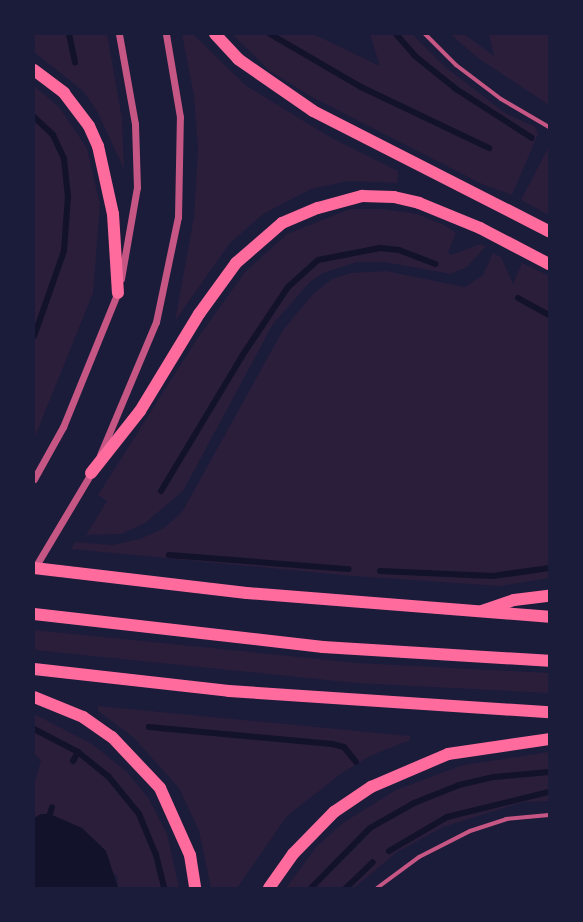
<!DOCTYPE html>
<style>
body{margin:0}
#map{position:relative;width:583px;height:922px;overflow:hidden;background:#1b1b3a;font-family:"PT Sans Narrow",sans-serif}
div>[style]{position:absolute}
[style*='--x']{left:calc(var(--x)*1px);top:calc(var(--y)*1px);width:calc(var(--w)*1px);rotate:calc(var(--a)*1deg)}
.green>*{inset:0;background:#2a1e3b}
.water>*{inset:0;background:#12122b}
.stream>*{height:6px;margin:-3px;padding:0 3px;transform-origin:3px;border-radius:3px;background:#12122b}
.minor>*{height:4px;margin:-2px;padding:0 2px;transform-origin:2px;border-radius:2px;background:#c65784}
.tertiary>*{height:7px;margin:-3.5px;padding:0 3.5px;transform-origin:3.5px;border-radius:3.5px;background:#c65784}
.motorway>*{height:12px;margin:-6px;padding:0 6px;transform-origin:6px;border-radius:6px;background:#ff6b9d}
span{translate:-50% -50%;white-space:nowrap;text-align:center;line-height:1.15;-webkit-text-stroke:4px #1b1b3a;paint-order:stroke}
.frame{position:absolute;inset:0;border:35px solid #1b1b3a;pointer-events:none}
</style>
<div id="map">
<div class="green">
<i style="clip-path:polygon(34px 34px,107px 34px,122px 118px,124px 169px,97px 111px,83px 91px,34px 52px)"></i>
<i style="clip-path:polygon(182px 34px,193px 34px,245px 85px,330px 137px,398px 171px,398px 177px,397px 183px,348px 181px,311px 189px,263px 214px,230px 243px,175px 321px,194px 217px,198px 148px,194px 96px)"></i>
<i style="clip-path:polygon(232px 34px,313px 34px,380px 66px,370px 34px,412px 34px,444px 66px,505px 113px,535px 127px,538px 134px,512px 195px,482px 184px,312px 97px,270px 71px)"></i>
<i style="clip-path:polygon(450px 34px,464px 34px,494px 56px,489px 34px,549px 34px,549px 105px,478px 58px)"></i>
<i style="clip-path:polygon(34px 86px,59px 107px,87px 148px,100px 205px,93px 293px,34px 439px)"></i>
<i style="clip-path:polygon(549px 146px,549px 215px,521px 200px)"></i>
<i style="clip-path:polygon(350px 209px,383px 209px,417px 214px,444px 225px,456px 233px,448px 252px,451px 255px,480px 244px,486px 246px,467px 267px,451px 274px,384px 262px,357px 262px,323px 273px,310px 282px,273px 324px,183px 491px,145px 523px,121px 534px,86px 535px,107px 501px,98px 495px,197px 339px,245px 272px,287px 234px)"></i>
<i style="clip-path:polygon(493px 253px,501px 257px,513px 284px,522px 263px,549px 276px,549px 578px,500px 586px,352px 576px,71px 549px,75px 542px,113px 545px,140px 539px,164px 528px,182px 512px,283px 330px,314px 293px,332px 279px,351px 273px,386px 271px,465px 287px,483px 275px)"></i>
<i style="clip-path:polygon(34px 630px,358px 663px,549px 673px,549px 693px,356px 683px,34px 650px)"></i>
<i style="clip-path:polygon(98px 706px,410px 736px,410px 740px,370px 756px,342px 773px,287px 816px,237px 888px,211px 888px,199px 831px,179px 788px,133px 737px,98px 711px)"></i>
<i style="clip-path:polygon(34px 714px,92px 744px,127px 772px,149px 799px,167px 834px,179px 888px,118px 888px,117px 876px,41px 814px,34px 818px,34px 785px,41px 760px,34px 754px)"></i>
<i style="clip-path:polygon(549px 752px,549px 801px,523px 802px,443px 827px,397px 852px,354px 888px,286px 888px,317px 846px,343px 823px,396px 790px,463px 765px)"></i>
</div>
<div class="water">
<i style="clip-path:polygon(41px 814px,50px 814px,82px 828px,106px 851px,118px 888px,34px 888px,34px 818px)"></i>
</div>
<div class="stream">
<i style="--x:69;--y:34;--w:29;--a:78"></i>
<i style="--x:270;--y:34;--w:105;--a:30.2"></i>
<i style="--x:361;--y:87;--w:142;--a:25.5"></i>
<i style="--x:396;--y:34;--w:29;--a:49"></i>
<i style="--x:415;--y:56;--w:53;--a:38.8"></i>
<i style="--x:456;--y:89;--w:90;--a:32.8"></i>
<i style="--x:34;--y:117;--w:26;--a:43"></i>
<i style="--x:53;--y:135;--w:26;--a:65"></i>
<i style="--x:64;--y:159;--w:37;--a:84"></i>
<i style="--x:68;--y:196;--w:55;--a:94.2"></i>
<i style="--x:64;--y:251;--w:90;--a:109.4"></i>
<i style="--x:518;--y:298;--w:35;--a:29"></i>
<i style="--x:161;--y:491;--w:157;--a:-59"></i>
<i style="--x:242;--y:356;--w:83;--a:-56.3"></i>
<i style="--x:288;--y:287;--w:40;--a:-42"></i>
<i style="--x:318;--y:260;--w:63;--a:-11"></i>
<i style="--x:380;--y:248;--w:19;--a:6"></i>
<i style="--x:399;--y:250;--w:39;--a:21"></i>
<i style="--x:169;--y:555;--w:180;--a:4.5"></i>
<i style="--x:380;--y:571;--w:113;--a:2.5"></i>
<i style="--x:493;--y:576;--w:57;--a:-8.1"></i>
<i style="--x:149;--y:727;--w:184;--a:5.3"></i>
<i style="--x:332;--y:744;--w:12;--a:14"></i>
<i style="--x:344;--y:747;--w:19;--a:51"></i>
<i style="--x:34;--y:729;--w:50;--a:27.6"></i>
<i style="--x:78;--y:752;--w:38;--a:39"></i>
<i style="--x:108;--y:776;--w:49;--a:50.8"></i>
<i style="--x:139;--y:814;--w:44;--a:67.5"></i>
<i style="--x:156;--y:855;--w:34;--a:76"></i>
<i style="--x:73;--y:761;--w:10;--a:-61"></i>
<i style="--x:50;--y:814;--w:7;--a:-74"></i>
<i style="--x:389;--y:851;--w:67;--a:-30.4"></i>
<i style="--x:447;--y:817;--w:105;--a:-13.8"></i>
<i style="--x:311;--y:888;--w:84;--a:-45.5"></i>
<i style="--x:370;--y:828;--w:51;--a:-29.6"></i>
<i style="--x:414;--y:803;--w:48;--a:-21.8"></i>
<i style="--x:459;--y:785;--w:36;--a:-13"></i>
<i style="--x:494;--y:777;--w:55;--a:-5.2"></i>
<i style="--x:346;--y:888;--w:37;--a:-44"></i>
</div>
<div class="minor">
<i style="--x:425;--y:34;--w:44;--a:45"></i>
<i style="--x:456;--y:65;--w:56;--a:37.1"></i>
<i style="--x:501;--y:99;--w:56;--a:30.3"></i>
<i style="--x:377;--y:888;--w:52;--a:-36.4"></i>
<i style="--x:419;--y:857;--w:57;--a:-27"></i>
<i style="--x:470;--y:831;--w:38;--a:-18"></i>
<i style="--x:506;--y:819;--w:43;--a:-5.3"></i>
</div>
<div class="tertiary">
<i style="--x:119;--y:34;--w:91;--a:79.9"></i>
<i style="--x:135;--y:124;--w:63;--a:88.2"></i>
<i style="--x:137;--y:187;--w:93;--a:99.9"></i>
<i style="--x:100;--y:455;--w:144;--a:-67.2"></i>
<i style="--x:156;--y:322;--w:107;--a:-78.2"></i>
<i style="--x:178;--y:217;--w:100;--a:-88.9"></i>
<i style="--x:180;--y:117;--w:84;--a:-99.6"></i>
<i style="--x:34;--y:479;--w:60;--a:-60.9"></i>
<i style="--x:63;--y:427;--w:149;--a:-67.9"></i>
<i style="--x:34;--y:569;--w:115;--a:-59.2"></i>
</div>
<div class="motorway">
<i style="--x:215;--y:34;--w:34;--a:47"></i>
<i style="--x:238;--y:59;--w:91;--a:34.7"></i>
<i style="--x:313;--y:111;--w:265;--a:27"></i>
<i style="--x:34;--y:70;--w:38;--a:37"></i>
<i style="--x:64;--y:93;--w:41;--a:52.9"></i>
<i style="--x:89;--y:126;--w:22;--a:66"></i>
<i style="--x:98;--y:146;--w:70;--a:77.6"></i>
<i style="--x:113;--y:214;--w:79;--a:86.4"></i>
<i style="--x:91;--y:473;--w:79;--a:-51.7"></i>
<i style="--x:140;--y:411;--w:114;--a:-58.7"></i>
<i style="--x:199;--y:314;--w:63;--a:-54"></i>
<i style="--x:236;--y:263;--w:61;--a:-41"></i>
<i style="--x:282;--y:223;--w:39;--a:-23"></i>
<i style="--x:318;--y:208;--w:46;--a:-15.3"></i>
<i style="--x:362;--y:196;--w:32;--a:2"></i>
<i style="--x:394;--y:197;--w:26;--a:13"></i>
<i style="--x:419;--y:203;--w:66;--a:22.3"></i>
<i style="--x:480;--y:228;--w:78;--a:27.6"></i>
<i style="--x:34;--y:568;--w:214;--a:6.7"></i>
<i style="--x:247;--y:593;--w:303;--a:4.5"></i>
<i style="--x:482;--y:611;--w:34;--a:-19"></i>
<i style="--x:514;--y:600;--w:35;--a:-7"></i>
<i style="--x:34;--y:614;--w:291;--a:6.5"></i>
<i style="--x:323;--y:647;--w:226;--a:3.5"></i>
<i style="--x:34;--y:669;--w:196;--a:6.4"></i>
<i style="--x:229;--y:691;--w:321;--a:3.8"></i>
<i style="--x:34;--y:697;--w:53;--a:22.2"></i>
<i style="--x:83;--y:717;--w:35;--a:35"></i>
<i style="--x:112;--y:737;--w:70;--a:46.7"></i>
<i style="--x:160;--y:788;--w:73;--a:65.9"></i>
<i style="--x:190;--y:855;--w:33;--a:81"></i>
<i style="--x:269;--y:888;--w:42;--a:-54.8"></i>
<i style="--x:293;--y:854;--w:59;--a:-45.7"></i>
<i style="--x:334;--y:812;--w:45;--a:-34"></i>
<i style="--x:371;--y:787;--w:84;--a:-23.2"></i>
<i style="--x:448;--y:754;--w:102;--a:-8.4"></i>
</div>
<div class="frame"></div>
</div>
